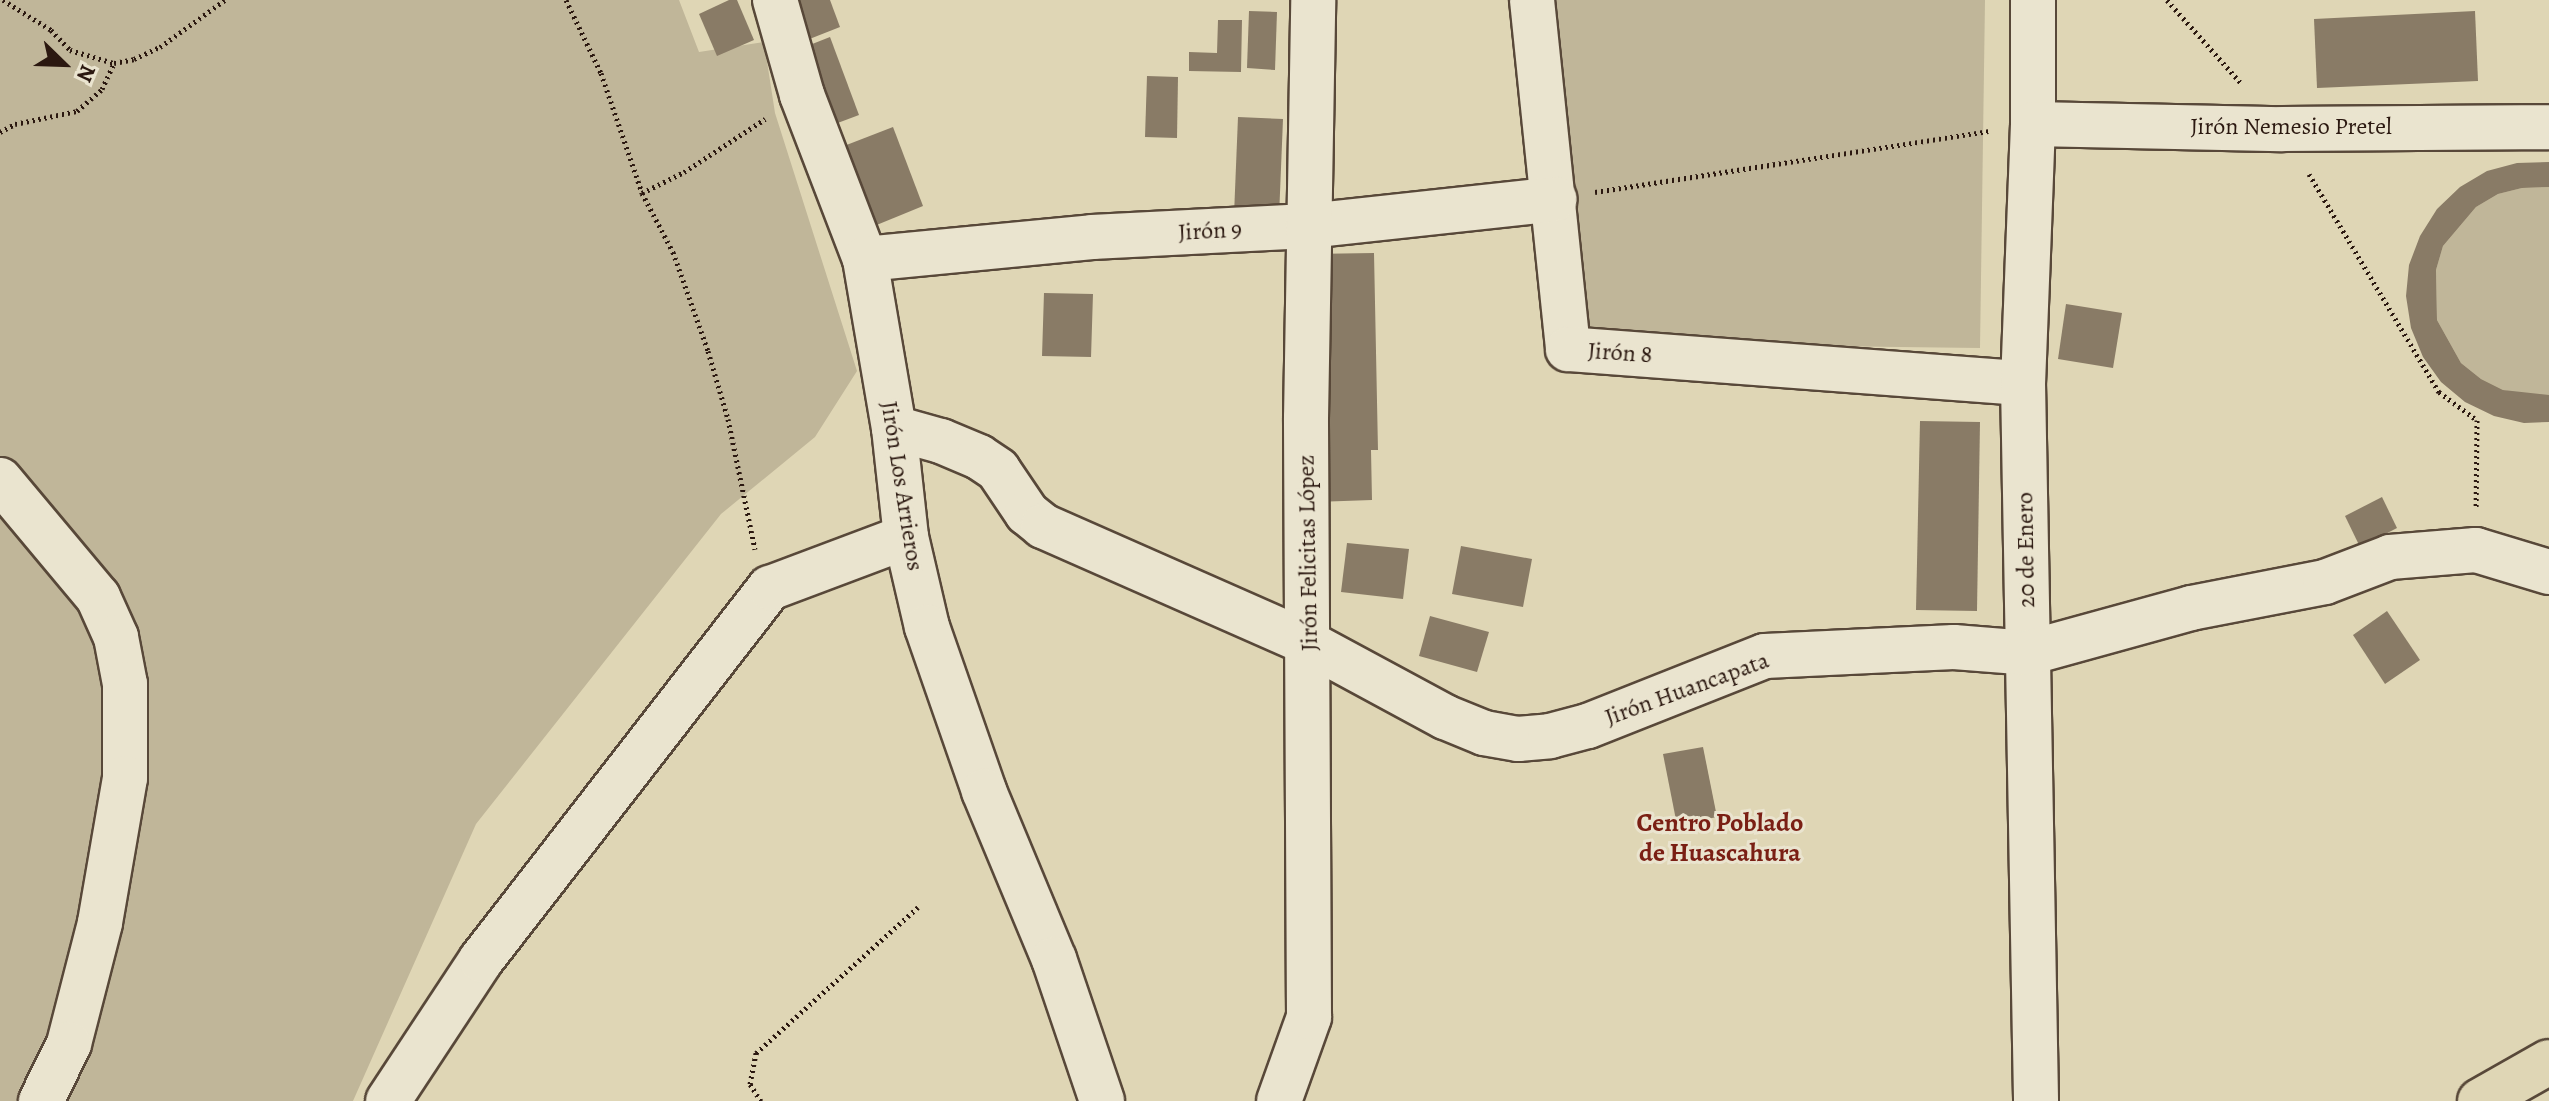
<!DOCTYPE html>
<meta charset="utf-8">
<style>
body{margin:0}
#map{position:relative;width:2549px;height:1101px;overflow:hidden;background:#dfd6b5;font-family:Alegreya,serif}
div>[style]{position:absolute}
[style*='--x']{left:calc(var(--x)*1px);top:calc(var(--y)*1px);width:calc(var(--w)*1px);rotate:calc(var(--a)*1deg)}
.green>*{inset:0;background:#c0b699}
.building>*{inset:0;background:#897b66}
.path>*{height:5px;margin-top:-2.5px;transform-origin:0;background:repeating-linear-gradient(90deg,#2b1810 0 2px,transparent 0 6px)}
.roads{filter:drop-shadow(2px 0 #584839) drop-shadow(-2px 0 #584839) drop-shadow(0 2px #584839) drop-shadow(0 -2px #584839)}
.minor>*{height:44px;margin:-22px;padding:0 22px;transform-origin:22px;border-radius:22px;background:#eae4cf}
.trunk>*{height:44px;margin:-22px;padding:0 22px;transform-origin:22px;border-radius:22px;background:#dfd6b5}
span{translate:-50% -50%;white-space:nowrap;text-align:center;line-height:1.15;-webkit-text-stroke:6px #eae4cf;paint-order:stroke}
.street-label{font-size:24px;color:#2b1810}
.neighbourhood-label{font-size:26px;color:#7a1f14;font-weight:700}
.north{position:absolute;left:24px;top:24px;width:80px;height:80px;-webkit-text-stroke:6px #eae4cf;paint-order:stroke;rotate:113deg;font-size:22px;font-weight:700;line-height:32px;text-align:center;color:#2b1810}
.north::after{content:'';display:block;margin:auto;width:28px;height:36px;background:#2b1810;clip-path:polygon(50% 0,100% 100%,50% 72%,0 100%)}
</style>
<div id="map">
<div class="green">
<i style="clip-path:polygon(0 0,679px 0,699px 52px,764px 42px,775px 113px,857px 371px,815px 437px,721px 514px,476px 824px,353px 1101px,0 1101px)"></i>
<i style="clip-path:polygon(1545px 0,1985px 0,1980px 348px,1573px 343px)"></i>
<i style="clip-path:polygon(2549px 187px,2549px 395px,2527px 395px,2503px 390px,2481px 379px,2461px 363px,2437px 320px,2436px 270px,2443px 246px,2476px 207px,2498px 194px,2522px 188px)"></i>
</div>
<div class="building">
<i style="clip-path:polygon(729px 0,737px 0,754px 40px,717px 56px,699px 14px)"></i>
<i style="clip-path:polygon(792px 0,830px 0,840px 27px,807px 40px)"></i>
<i style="clip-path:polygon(1249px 11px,1277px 12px,1275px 70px,1247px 68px)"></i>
<i style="clip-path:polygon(2475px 11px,2478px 81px,2317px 88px,2314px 19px)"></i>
<i style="clip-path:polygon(1218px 20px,1242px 20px,1241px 72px,1189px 71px,1189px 52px,1217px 53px)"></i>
<i style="clip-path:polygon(830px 37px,859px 115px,827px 127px,797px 50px)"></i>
<i style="clip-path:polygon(1147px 76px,1178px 77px,1177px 138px,1145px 137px)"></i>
<i style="clip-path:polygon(1238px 117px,1283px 119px,1279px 217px,1234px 215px)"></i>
<i style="clip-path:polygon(893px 127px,923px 206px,862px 231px,831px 151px)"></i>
<i style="clip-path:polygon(2549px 162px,2549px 187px,2522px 188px,2498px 194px,2476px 207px,2443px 246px,2436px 270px,2437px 320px,2461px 363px,2481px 379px,2503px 390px,2549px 395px,2549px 422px,2524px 423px,2494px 416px,2465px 402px,2441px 382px,2423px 357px,2411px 328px,2406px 296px,2409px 265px,2420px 236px,2437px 209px,2460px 187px,2487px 171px,2517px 163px)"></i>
<i style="clip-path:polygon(1374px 253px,1378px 450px,1371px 450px,1372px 500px,1315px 502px,1310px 254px)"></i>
<i style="clip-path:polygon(1044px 293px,1093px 294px,1091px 357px,1042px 356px)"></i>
<i style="clip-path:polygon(2066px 304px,2122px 313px,2113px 368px,2058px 359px)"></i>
<i style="clip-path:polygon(1920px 421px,1980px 422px,1977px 611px,1916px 610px)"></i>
<i style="clip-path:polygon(2382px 497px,2397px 528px,2360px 547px,2345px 516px)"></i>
<i style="clip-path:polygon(1347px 543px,1409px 549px,1403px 599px,1341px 592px)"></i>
<i style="clip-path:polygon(1461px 546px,1532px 559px,1523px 607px,1452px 594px)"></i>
<i style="clip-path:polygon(2387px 611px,2420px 660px,2385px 684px,2353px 635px)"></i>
<i style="clip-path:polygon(1430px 616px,1489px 632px,1477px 672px,1419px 656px)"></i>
<i style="clip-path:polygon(1703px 747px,1717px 817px,1677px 825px,1663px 754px)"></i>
</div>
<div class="path">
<i style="--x:3;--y:0;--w:57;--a:32"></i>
<i style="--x:51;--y:30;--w:28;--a:46"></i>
<i style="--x:70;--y:50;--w:46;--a:16.5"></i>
<i style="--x:114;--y:63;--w:20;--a:-11"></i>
<i style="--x:134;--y:59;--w:29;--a:-25"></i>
<i style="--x:160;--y:47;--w:80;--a:-35.9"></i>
<i style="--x:566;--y:0;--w:81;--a:64.4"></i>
<i style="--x:601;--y:73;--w:127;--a:71.1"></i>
<i style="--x:642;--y:193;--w:67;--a:62.3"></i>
<i style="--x:673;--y:252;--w:105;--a:70.5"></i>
<i style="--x:708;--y:351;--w:71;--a:73.6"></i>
<i style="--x:728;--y:419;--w:133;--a:78.3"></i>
<i style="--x:2167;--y:0;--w:111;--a:48.3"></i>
<i style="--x:0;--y:132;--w:17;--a:-28"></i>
<i style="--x:15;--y:124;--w:63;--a:-11.8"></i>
<i style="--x:77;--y:111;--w:33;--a:-41"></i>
<i style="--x:102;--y:89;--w:29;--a:-65"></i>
<i style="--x:2309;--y:174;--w:254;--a:59.2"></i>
<i style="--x:2439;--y:392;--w:47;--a:36.4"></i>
<i style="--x:2477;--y:420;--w:89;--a:90.6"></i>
<i style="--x:1595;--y:192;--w:398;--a:-8.8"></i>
<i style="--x:642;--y:193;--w:47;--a:-26.6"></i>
<i style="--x:684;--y:172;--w:97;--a:-33.2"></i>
<i style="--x:761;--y:1101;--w:20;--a:-123"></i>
<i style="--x:750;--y:1084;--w:32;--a:-79"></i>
<i style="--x:756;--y:1053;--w:218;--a:-42"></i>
</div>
<div class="roads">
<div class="minor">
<i style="--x:775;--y:0;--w:99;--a:74.1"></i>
<i style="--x:802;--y:95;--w:176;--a:69"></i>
<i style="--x:865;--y:259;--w:171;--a:80.3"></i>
<i style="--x:894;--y:428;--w:110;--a:83.7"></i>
<i style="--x:906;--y:537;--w:92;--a:76.9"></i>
<i style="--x:927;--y:627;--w:174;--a:70.8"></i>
<i style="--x:984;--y:791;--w:182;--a:67.4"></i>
<i style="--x:1054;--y:959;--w:150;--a:71.3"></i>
<i style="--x:1532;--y:0;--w:351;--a:84.1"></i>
<i style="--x:1568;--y:349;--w:456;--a:4.3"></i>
<i style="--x:2033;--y:0;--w:124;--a:90"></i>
<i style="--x:2033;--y:124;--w:259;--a:92.2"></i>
<i style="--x:2023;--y:383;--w:718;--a:88.96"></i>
<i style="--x:2033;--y:124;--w:249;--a:1.2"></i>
<i style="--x:2282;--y:129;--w:267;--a:-0.4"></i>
<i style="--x:865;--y:259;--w:228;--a:-5.5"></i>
<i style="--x:1092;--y:237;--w:216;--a:-2.9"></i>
<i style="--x:1308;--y:226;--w:248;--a:-6.2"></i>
<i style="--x:894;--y:428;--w:49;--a:15.5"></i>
<i style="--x:941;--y:441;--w:41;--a:22.8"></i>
<i style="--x:979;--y:457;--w:23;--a:34"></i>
<i style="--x:998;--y:470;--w:52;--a:56"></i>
<i style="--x:1027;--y:513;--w:21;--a:39"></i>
<i style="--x:1043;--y:526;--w:290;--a:23.8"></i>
<i style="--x:1308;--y:643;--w:156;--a:28.4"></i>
<i style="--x:1445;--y:717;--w:42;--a:22.3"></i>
<i style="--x:1484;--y:733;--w:35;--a:10"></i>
<i style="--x:1518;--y:739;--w:32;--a:-5"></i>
<i style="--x:1550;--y:736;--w:39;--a:-15"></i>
<i style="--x:1588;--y:726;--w:190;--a:-21.6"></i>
<i style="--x:1765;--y:656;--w:189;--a:-2.7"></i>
<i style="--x:1954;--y:647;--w:74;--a:4.6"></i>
<i style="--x:2028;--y:653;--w:169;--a:-15.4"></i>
<i style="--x:2191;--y:608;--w:136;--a:-11"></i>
<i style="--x:2325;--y:582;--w:70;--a:-21"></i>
<i style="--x:2390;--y:557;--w:86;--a:-4.7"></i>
<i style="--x:2476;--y:550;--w:76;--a:16.8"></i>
<i style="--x:0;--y:480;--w:153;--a:50.1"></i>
<i style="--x:98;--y:597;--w:44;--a:65.8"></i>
<i style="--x:116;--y:637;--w:48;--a:79.2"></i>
<i style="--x:125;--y:684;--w:94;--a:90"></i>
<i style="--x:125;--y:778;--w:147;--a:99.8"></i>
<i style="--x:100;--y:923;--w:125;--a:104.4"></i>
<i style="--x:69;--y:1044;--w:64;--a:116.2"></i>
<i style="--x:388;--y:1101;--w:169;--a:-56.6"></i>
<i style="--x:481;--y:960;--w:471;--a:-52.2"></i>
<i style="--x:770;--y:588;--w:145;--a:-20.6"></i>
<i style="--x:1279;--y:1101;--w:89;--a:-70.3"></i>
<i style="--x:1309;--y:1017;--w:599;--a:-90.29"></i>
<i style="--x:1306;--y:418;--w:418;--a:-89"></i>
</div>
<div class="trunk">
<i style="--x:2480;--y:1101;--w:79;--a:-29.5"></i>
</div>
</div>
<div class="street-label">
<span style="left:2291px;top:127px">Jirón Nemesio Pretel</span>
<span style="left:1210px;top:231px;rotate:-3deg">Jirón 9</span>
<span style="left:1620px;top:353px;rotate:4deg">Jirón 8</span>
<span style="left:902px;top:486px;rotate:81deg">Jirón Los Arrieros</span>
<span style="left:2026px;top:550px;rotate:-91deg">20 de Enero</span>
<span style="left:1308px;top:553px;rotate:-91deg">Jirón Felicitas López</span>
<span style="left:1687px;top:689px;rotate:-20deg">Jirón Huancapata</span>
</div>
<div class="neighbourhood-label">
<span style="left:1720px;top:838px">Centro Poblado<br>de Huascahura</span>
</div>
<div class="north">N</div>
</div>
